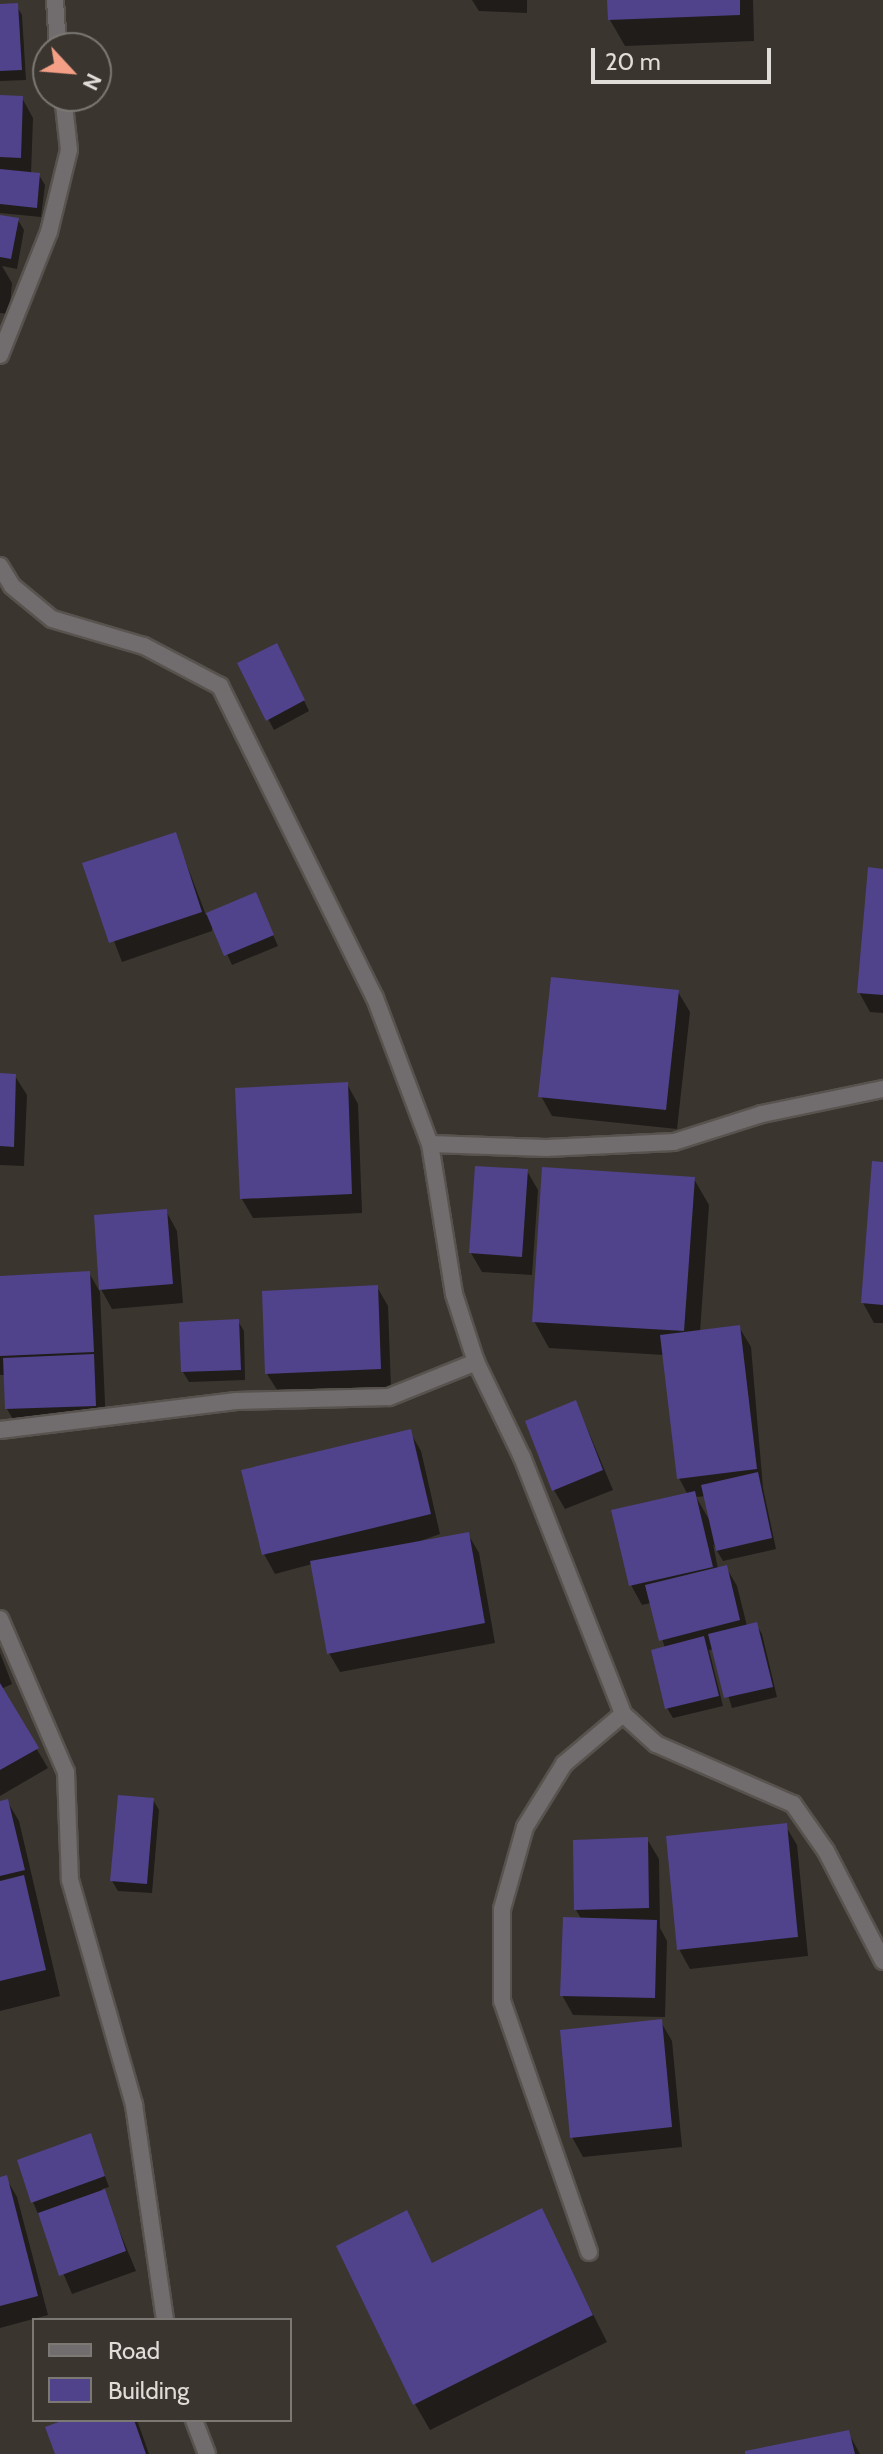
<!DOCTYPE html>
<style>
body{margin:0}
#map{position:relative;width:883px;height:2454px;overflow:hidden;background:#3a352f;font-family:Cabin,sans-serif}
div>[style]{position:absolute}
[style*='--x']{left:calc(var(--x)*1px);top:calc(var(--y)*1px);width:calc(var(--w)*1px);rotate:calc(var(--a)*1deg)}
.shadow>*{inset:0;background:#0007}
.building>*{inset:0;background:#50428b}
.roads{filter:drop-shadow(2px 0 #58534e) drop-shadow(-2px 0 #58534e) drop-shadow(0 2px #58534e) drop-shadow(0 -2px #58534e)}
.street>*{height:16px;margin:-8px;padding:0 8px;transform-origin:8px;border-radius:8px;background:#716d6e}
span{translate:-50% -50%;white-space:nowrap;text-align:center;line-height:1.15;-webkit-text-stroke:7px #3a352f;paint-order:stroke}
.legend{position:absolute;left:32px;top:2318px;width:260px;height:104px;box-sizing:border-box;background:#3a352f;border:2px solid #7c7873;margin:0;padding:10px 14px;list-style:none;font-size:24px;color:#e0ddd9}
.legend li{display:flex;align-items:center;gap:16px;height:40px}
.legend b{width:40px;border:2px solid #7c7873}
.north{position:absolute;left:32px;top:32px;width:80px;height:80px;box-sizing:border-box;background:#3a352f;border:2px solid #7c7873;border-radius:50%;rotate:116deg;font-size:22px;font-weight:700;line-height:32px;text-align:center;color:#e0ddd9}
.north::after{content:'';display:block;margin:auto;width:28px;height:36px;background:#f49f86;clip-path:polygon(50% 0,100% 100%,50% 72%,0 100%)}
.scale{position:absolute;left:591px;top:48px;width:180px;height:36px;box-sizing:border-box;border:4px solid #e0ddd9;border-top:0;padding-left:10px;font-size:24px;line-height:28px;white-space:nowrap;color:#e0ddd9;-webkit-text-stroke:6px #3a352f;paint-order:stroke}
</style>
<div id="map">
<div class="shadow">
<i style="clip-path:polygon(472px 0,527px 0,527px 13px,479px 11px)"></i>
<i style="clip-path:polygon(609px 0,753px 0,754px 41px,625px 46px,610px 20px)"></i>
<i style="clip-path:polygon(16px 5px,22px 15px,26px 80px,0 81px,0 6px)"></i>
<i style="clip-path:polygon(0 97px,22px 98px,33px 118px,31px 174px,39px 175px,45px 185px,41px 217px,0 213px)"></i>
<i style="clip-path:polygon(0 217px,18px 220px,24px 230px,17px 269px,2px 266px,12px 283px,9px 314px,0 313px)"></i>
<i style="clip-path:polygon(282px 655px,309px 711px,274px 730px,239px 664px)"></i>
<i style="clip-path:polygon(175px 834px,206px 915px,255px 895px,278px 946px,232px 965px,212px 921px,212px 931px,122px 962px,85px 865px)"></i>
<i style="clip-path:polygon(883px 871px,883px 1013px,870px 1012px,859px 992px)"></i>
<i style="clip-path:polygon(678px 992px,690px 1012px,677px 1129px,552px 1116px,541px 1096px)"></i>
<i style="clip-path:polygon(0 1075px,15px 1076px,27px 1095px,24px 1166px,0 1165px)"></i>
<i style="clip-path:polygon(347px 1084px,358px 1104px,362px 1213px,253px 1218px,242px 1199px)"></i>
<i style="clip-path:polygon(883px 1164px,883px 1323px,874px 1323px,863px 1303px)"></i>
<i style="clip-path:polygon(527px 1171px,538px 1190px,532px 1275px,482px 1272px,471px 1253px)"></i>
<i style="clip-path:polygon(evenodd,694px 1179px,709px 1205px,700px 1332px,739px 1327px,751px 1347px,763px 1488px,776px 1549px,723px 1561px,713px 1544px,718px 1569px,726px 1567px,737px 1586px,747px 1626px,756px 1624px,762px 1634px,777px 1697px,732px 1708px,714px 1649px,709px 1650px,723px 1706px,673px 1718px,667px 1708px,665px 1648px,651px 1603px,642px 1605px,631px 1585px,688px 1495px,679px 1478px,664px 1355px,549px 1348px,534px 1321px,694px 1179px,706px 1496px,710px 1521px,696px 1497px,706px 1496px)"></i>
<i style="clip-path:polygon(166px 1211px,177px 1231px,183px 1303px,112px 1309px,101px 1289px)"></i>
<i style="clip-path:polygon(89px 1273px,100px 1292px,106px 1425px,18px 1428px,7px 1409px,6px 1375px,0 1375px,0 1278px)"></i>
<i style="clip-path:polygon(377px 1287px,388px 1306px,391px 1388px,279px 1393px,267px 1374px)"></i>
<i style="clip-path:polygon(238px 1321px,244px 1331px,245px 1380px,189px 1382px,183px 1372px)"></i>
<i style="clip-path:polygon(576px 1402px,613px 1490px,565px 1509px,554px 1490px)"></i>
<i style="clip-path:polygon(410px 1432px,421px 1451px,440px 1534px,409px 1545px,468px 1534px,479px 1553px,495px 1643px,340px 1672px,329px 1653px,312px 1564px,275px 1574px,264px 1554px)"></i>
<i style="clip-path:polygon(0 1653px,12px 1684px,1px 1689px,48px 1768px,0 1796px)"></i>
<i style="clip-path:polygon(153px 1800px,159px 1810px,152px 1893px,118px 1891px,112px 1881px)"></i>
<i style="clip-path:polygon(7px 1801px,19px 1821px,60px 1996px,0 2011px,0 1803px)"></i>
<i style="clip-path:polygon(785px 1825px,797px 1845px,808px 1956px,690px 1969px,679px 1949px)"></i>
<i style="clip-path:polygon(647px 1839px,659px 1859px,660px 1928px,667px 1941px,665px 2017px,573px 2015px,562px 1995px,582px 1920px,576px 1910px,575px 1842px)"></i>
<i style="clip-path:polygon(661px 2022px,672px 2041px,682px 2147px,583px 2157px,572px 2137px)"></i>
<i style="clip-path:polygon(90px 2136px,109px 2187px,102px 2189px,136px 2271px,72px 2294px,33px 2202px)"></i>
<i style="clip-path:polygon(6px 2178px,17px 2197px,48px 2315px,0 2328px,0 2179px)"></i>
<i style="clip-path:polygon(541px 2211px,607px 2342px,430px 2430px,415px 2404px,406px 2213px,433px 2265px)"></i>
<i style="clip-path:polygon(70px 2420px,137px 2420px,149px 2454px,57px 2454px)"></i>
<i style="clip-path:polygon(848px 2432px,860px 2454px,747px 2454px)"></i>
</div>
<div class="building">
<i style="clip-path:polygon(607px 0,740px 0,740px 15px,608px 20px)"></i>
<i style="clip-path:polygon(18px 3px,22px 70px,0 71px,0 4px)"></i>
<i style="clip-path:polygon(0 95px,23px 96px,21px 158px,0 157px)"></i>
<i style="clip-path:polygon(0 169px,40px 173px,37px 208px,0 204px)"></i>
<i style="clip-path:polygon(0 215px,19px 218px,11px 259px,0 257px)"></i>
<i style="clip-path:polygon(277px 643px,305px 700px,266px 721px,237px 663px)"></i>
<i style="clip-path:polygon(176px 832px,202px 912px,109px 943px,82px 863px)"></i>
<i style="clip-path:polygon(868px 867px,883px 869px,883px 995px,857px 993px)"></i>
<i style="clip-path:polygon(256px 892px,274px 935px,224px 956px,206px 913px)"></i>
<i style="clip-path:polygon(551px 977px,679px 990px,666px 1110px,538px 1097px)"></i>
<i style="clip-path:polygon(0 1073px,16px 1074px,14px 1147px,0 1146px)"></i>
<i style="clip-path:polygon(348px 1082px,352px 1194px,240px 1199px,235px 1088px)"></i>
<i style="clip-path:polygon(872px 1161px,883px 1162px,883px 1305px,861px 1303px)"></i>
<i style="clip-path:polygon(475px 1166px,528px 1169px,522px 1257px,469px 1253px)"></i>
<i style="clip-path:polygon(542px 1167px,695px 1177px,684px 1331px,532px 1322px)"></i>
<i style="clip-path:polygon(167px 1209px,173px 1284px,99px 1290px,94px 1215px)"></i>
<i style="clip-path:polygon(90px 1271px,94px 1352px,0 1356px,0 1276px)"></i>
<i style="clip-path:polygon(378px 1285px,381px 1369px,265px 1374px,262px 1291px)"></i>
<i style="clip-path:polygon(239px 1319px,241px 1370px,181px 1372px,179px 1322px)"></i>
<i style="clip-path:polygon(740px 1325px,757px 1469px,677px 1479px,660px 1335px)"></i>
<i style="clip-path:polygon(94px 1354px,96px 1406px,5px 1409px,3px 1358px)"></i>
<i style="clip-path:polygon(576px 1400px,603px 1470px,552px 1491px,525px 1421px)"></i>
<i style="clip-path:polygon(411px 1429px,431px 1514px,262px 1555px,241px 1470px)"></i>
<i style="clip-path:polygon(758px 1472px,772px 1538px,716px 1551px,701px 1485px)"></i>
<i style="clip-path:polygon(695px 1491px,713px 1567px,629px 1586px,611px 1510px)"></i>
<i style="clip-path:polygon(469px 1532px,485px 1623px,327px 1654px,310px 1561px)"></i>
<i style="clip-path:polygon(727px 1565px,740px 1620px,659px 1641px,645px 1585px)"></i>
<i style="clip-path:polygon(757px 1622px,773px 1687px,724px 1698px,708px 1634px)"></i>
<i style="clip-path:polygon(704px 1636px,719px 1696px,665px 1709px,651px 1650px)"></i>
<i style="clip-path:polygon(0 1683px,39px 1748px,0 1770px)"></i>
<i style="clip-path:polygon(118px 1795px,154px 1798px,147px 1884px,110px 1881px)"></i>
<i style="clip-path:polygon(8px 1799px,25px 1870px,0 1876px,0 1801px)"></i>
<i style="clip-path:polygon(787px 1823px,798px 1937px,677px 1950px,666px 1836px)"></i>
<i style="clip-path:polygon(648px 1837px,649px 1908px,574px 1910px,573px 1840px)"></i>
<i style="clip-path:polygon(24px 1875px,46px 1970px,0 1981px,0 1881px)"></i>
<i style="clip-path:polygon(563px 1917px,657px 1920px,655px 1998px,560px 1996px)"></i>
<i style="clip-path:polygon(662px 2019px,672px 2127px,570px 2138px,560px 2030px)"></i>
<i style="clip-path:polygon(91px 2133px,105px 2176px,31px 2203px,17px 2160px)"></i>
<i style="clip-path:polygon(7px 2175px,38px 2296px,0 2306px,0 2177px)"></i>
<i style="clip-path:polygon(105px 2189px,126px 2251px,59px 2276px,38px 2213px)"></i>
<i style="clip-path:polygon(542px 2208px,593px 2315px,413px 2405px,336px 2246px,407px 2210px,432px 2263px)"></i>
<i style="clip-path:polygon(64px 2420px,134px 2420px,146px 2454px,55px 2454px,45px 2427px)"></i>
<i style="clip-path:polygon(849px 2430px,855px 2454px,745px 2454px,745px 2451px)"></i>
</div>
<div class="roads">
<div class="street">
<i style="--x:55;--y:0;--w:48;--a:86.4"></i>
<i style="--x:0;--y:355;--w:132;--a:-68.3"></i>
<i style="--x:49;--y:232;--w:84;--a:-76.3"></i>
<i style="--x:69;--y:150;--w:54;--a:-96.3"></i>
<i style="--x:0;--y:566;--w:23;--a:59"></i>
<i style="--x:12;--y:586;--w:52;--a:39.5"></i>
<i style="--x:52;--y:619;--w:96;--a:16.4"></i>
<i style="--x:144;--y:646;--w:86;--a:27.8"></i>
<i style="--x:220;--y:686;--w:348;--a:63.6"></i>
<i style="--x:375;--y:998;--w:156;--a:69.4"></i>
<i style="--x:430;--y:1144;--w:152;--a:80.9"></i>
<i style="--x:454;--y:1294;--w:71;--a:72.1"></i>
<i style="--x:476;--y:1362;--w:106;--a:64.2"></i>
<i style="--x:522;--y:1457;--w:276;--a:68.5"></i>
<i style="--x:623;--y:1714;--w:45;--a:42.3"></i>
<i style="--x:656;--y:1744;--w:150;--a:23.7"></i>
<i style="--x:793;--y:1804;--w:57;--a:54.9"></i>
<i style="--x:826;--y:1851;--w:124;--a:62.6"></i>
<i style="--x:430;--y:1144;--w:116;--a:2"></i>
<i style="--x:546;--y:1148;--w:128;--a:-2.7"></i>
<i style="--x:674;--y:1142;--w:92;--a:-17.7"></i>
<i style="--x:762;--y:1114;--w:124;--a:-11.7"></i>
<i style="--x:0;--y:1430;--w:238;--a:-7"></i>
<i style="--x:236;--y:1401;--w:153;--a:-1.5"></i>
<i style="--x:389;--y:1397;--w:94;--a:-21.9"></i>
<i style="--x:0;--y:1619;--w:167;--a:66.7"></i>
<i style="--x:66;--y:1772;--w:108;--a:87.9"></i>
<i style="--x:70;--y:1880;--w:234;--a:74.1"></i>
<i style="--x:134;--y:2105;--w:217;--a:81.8"></i>
<i style="--x:589;--y:2252;--w:266;--a:-109.1"></i>
<i style="--x:502;--y:2001;--w:92;--a:-90"></i>
<i style="--x:502;--y:1909;--w:85;--a:-74.3"></i>
<i style="--x:525;--y:1827;--w:74;--a:-58.2"></i>
<i style="--x:564;--y:1764;--w:77;--a:-40.3"></i>
<i style="--x:194;--y:2420;--w:36;--a:69"></i>
</div>
</div>
<ul class="legend">
<li><b style="height:10px;background:#716d6e"></b>Road</li>
<li><b style="height:22px;background:#50428b"></b>Building</li>
</ul>
<div class="north">N</div>
<div class="scale">20 m</div>
</div>
